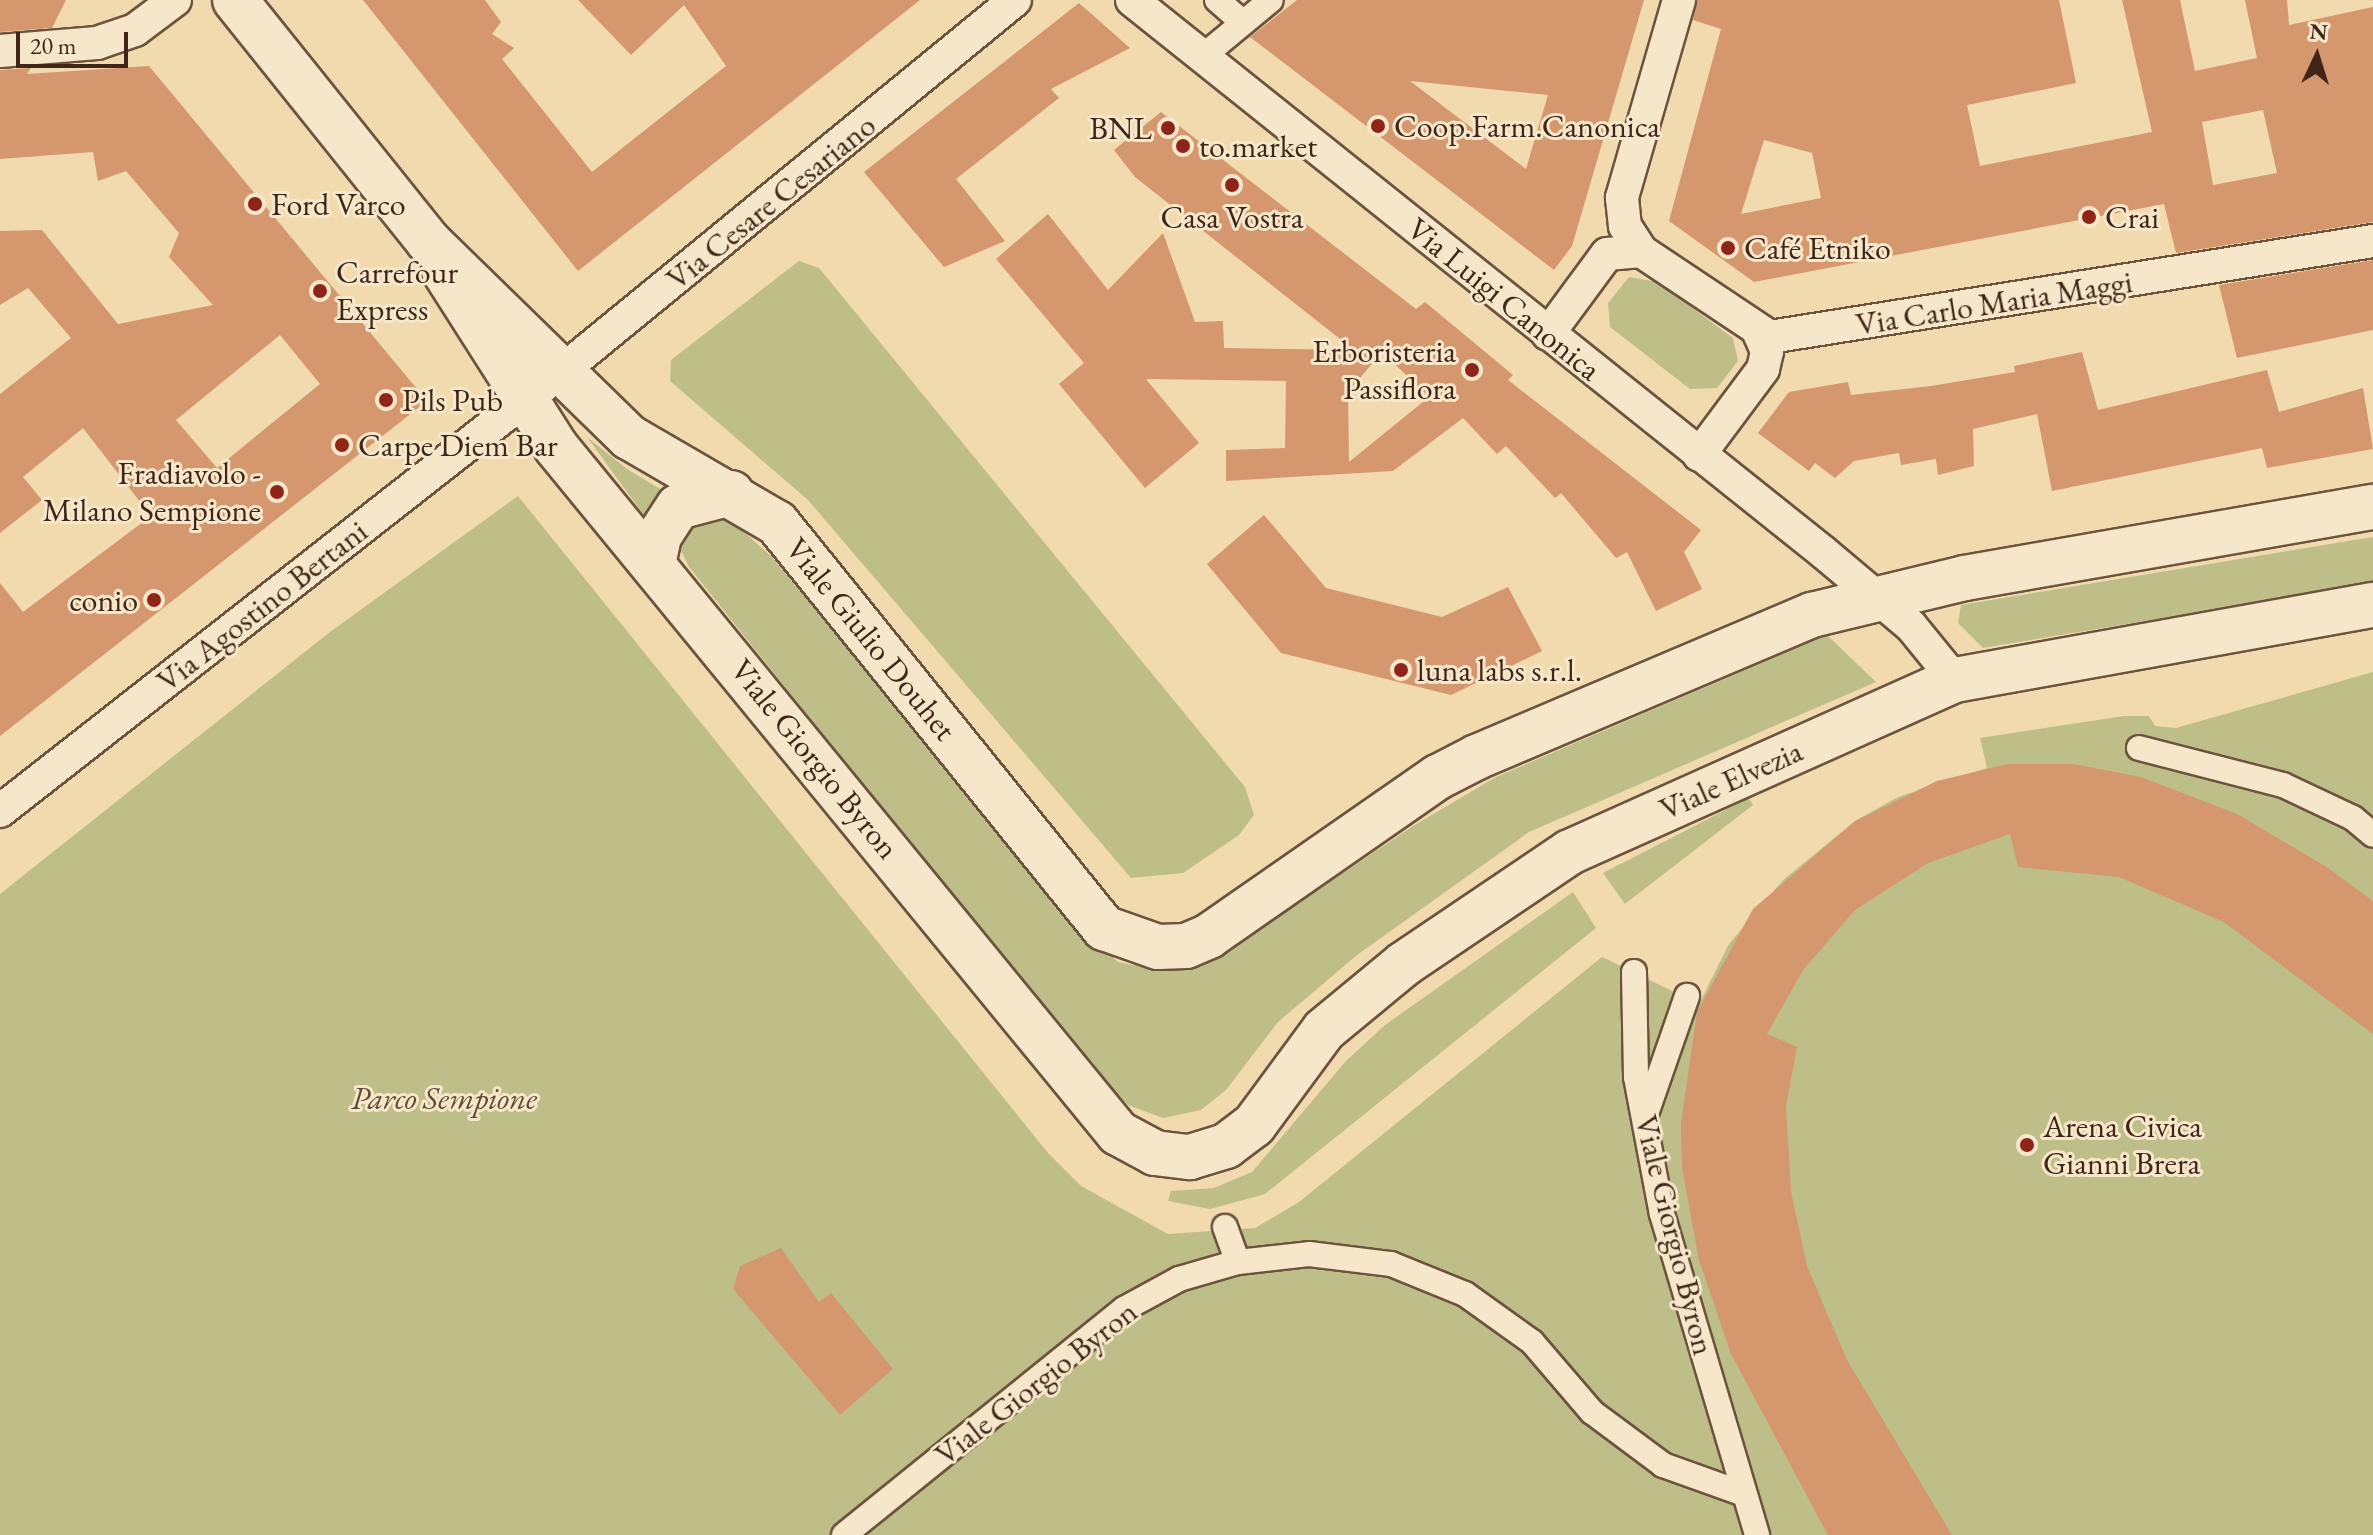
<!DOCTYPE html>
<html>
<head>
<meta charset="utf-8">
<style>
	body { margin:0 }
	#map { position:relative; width:2373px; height:1535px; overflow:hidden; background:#f1daae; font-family:"EB Garamond",serif }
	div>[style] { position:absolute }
	.green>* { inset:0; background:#bebe88 }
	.building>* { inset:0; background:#d4976e }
	.roads { filter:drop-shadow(2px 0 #6c533e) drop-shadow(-2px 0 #6c533e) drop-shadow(0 2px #6c533e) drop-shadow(0 -2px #6c533e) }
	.pedestrian>* { height:24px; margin:-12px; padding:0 12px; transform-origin:12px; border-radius:12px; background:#f6e7ca }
	.minor>* { height:32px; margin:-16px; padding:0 16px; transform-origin:16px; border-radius:16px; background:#f6e7ca }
	.secondary>* { height:44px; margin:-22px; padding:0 22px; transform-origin:22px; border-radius:22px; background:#f6e7ca }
	.dots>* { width:22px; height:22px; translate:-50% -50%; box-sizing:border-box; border:4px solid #f6e7ca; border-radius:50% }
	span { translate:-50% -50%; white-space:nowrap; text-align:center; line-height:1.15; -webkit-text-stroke:6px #f6e7ca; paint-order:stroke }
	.poi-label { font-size:32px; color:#402619 }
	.left { translate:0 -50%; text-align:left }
	.right { translate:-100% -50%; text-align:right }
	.street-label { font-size:32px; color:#402619 }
	.park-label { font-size:32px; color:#604c35; font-style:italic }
	.north { position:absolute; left:2277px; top:16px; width:80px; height:80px; -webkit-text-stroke:6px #f6e7ca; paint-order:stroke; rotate:4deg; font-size:22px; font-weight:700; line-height:32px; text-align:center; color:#402619 }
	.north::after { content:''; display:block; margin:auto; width:28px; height:36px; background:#402619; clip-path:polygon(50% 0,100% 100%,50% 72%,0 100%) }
	.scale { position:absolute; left:16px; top:32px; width:112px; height:36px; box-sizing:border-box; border:4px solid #402619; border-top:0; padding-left:10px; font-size:24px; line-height:28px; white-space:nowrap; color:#402619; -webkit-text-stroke:6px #f6e7ca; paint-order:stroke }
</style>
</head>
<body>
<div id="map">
	<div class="green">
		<i style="clip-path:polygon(799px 261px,819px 268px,1245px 787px,1254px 815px,1239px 835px,1183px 873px,1131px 878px,808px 500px,670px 381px,671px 360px)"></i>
		<i style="clip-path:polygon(1629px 277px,1657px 282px,1733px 338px,1738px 361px,1717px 388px,1690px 389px,1610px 327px,1608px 303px)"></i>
		<i style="clip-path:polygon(587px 437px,627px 469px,672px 496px,646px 518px)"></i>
		<i style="clip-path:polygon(518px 496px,1048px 1153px,1081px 1186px,1168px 1234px,1255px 1228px,1299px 1202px,1602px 957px,1699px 1004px,1729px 944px,1783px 880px,1855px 821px,1898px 797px,1987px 768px,1980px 738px,2124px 716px,2149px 716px,2155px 726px,2176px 728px,2373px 672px,2373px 1535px,0 1535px,0 894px,330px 632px)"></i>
		<i style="clip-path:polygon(700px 515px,727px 517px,772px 557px,1085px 934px,1118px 962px,1156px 970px,1211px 962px,1413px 826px,1496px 777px,1827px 635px,1876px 682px,1529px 832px,1357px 955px,1278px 1022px,1226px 1090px,1201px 1110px,1163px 1118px,1128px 1105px,1079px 1054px,689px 567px,678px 544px)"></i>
		<i style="clip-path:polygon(2373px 537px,2373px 583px,1983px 648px,1958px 623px,1961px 605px)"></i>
		<i style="clip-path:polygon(1749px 798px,1753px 805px,1625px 904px,1603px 873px)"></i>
		<i style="clip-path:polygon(1573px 892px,1596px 928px,1265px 1194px,1210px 1209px,1168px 1201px,1171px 1191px,1214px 1188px,1252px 1172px,1346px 1061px,1385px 1025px)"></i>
	</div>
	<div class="building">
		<i style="clip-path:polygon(0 0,66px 0,52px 28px,0 32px)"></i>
		<i style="clip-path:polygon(363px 0,485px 0,501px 22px,492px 34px,514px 48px,502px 59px,592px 172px,726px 66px,684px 5px,631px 55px,578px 0,920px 0,578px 271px)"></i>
		<i style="clip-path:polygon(evenodd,1297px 0,1644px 0,1572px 246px,1554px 270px,1250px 37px,1297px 0,1410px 81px,1548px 95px,1526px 169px,1410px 81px)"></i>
		<i style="clip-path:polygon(evenodd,1697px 0,2059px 0,2076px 83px,1967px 105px,1980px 166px,2152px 132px,2122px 0,2180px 0,2195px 71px,2257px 58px,2245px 0,2287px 0,2289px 25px,2373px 7px,2373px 222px,2176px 253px,2164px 204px,1754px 282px,1669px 221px,1721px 29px,1693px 20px,1697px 0,2263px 110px,2277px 173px,2213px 185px,2202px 122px,2263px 110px,1697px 0,1764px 140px,1812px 153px,1821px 198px,1741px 214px,1764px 140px)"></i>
		<i style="clip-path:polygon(1079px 3px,1130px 48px,1051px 89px,1059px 98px,956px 179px,1005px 241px,944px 267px,864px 172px)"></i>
		<i style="clip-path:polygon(evenodd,149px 66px,427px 401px,0 736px,0 583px,23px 612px,151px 516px,83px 428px,23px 477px,42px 500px,0 533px,0 394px,71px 338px,28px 288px,0 305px,0 231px,42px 230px,118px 324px,213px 305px,169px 257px,179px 233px,126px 171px,98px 181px,93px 152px,0 159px,0 70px,31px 68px,27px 74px,149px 66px,280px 335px,320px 384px,217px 468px,176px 420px,280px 335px)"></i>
		<i style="clip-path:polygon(evenodd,1161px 112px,1416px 309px,1425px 302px,1513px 375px,1508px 380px,1701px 530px,1684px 552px,1702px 589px,1656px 611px,1627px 552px,1616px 558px,1561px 493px,1555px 498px,1506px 446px,1497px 454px,1463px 418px,1393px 471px,1226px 481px,1226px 450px,1285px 448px,1286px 381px,1146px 379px,1199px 443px,1145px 488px,1059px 384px,1084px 363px,996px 259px,1048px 214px,1108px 290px,1163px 233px,1195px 322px,1223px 321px,1224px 348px,1354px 350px,1135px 177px,1114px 150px,1161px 112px,1382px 352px,1429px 397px,1349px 462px,1348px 392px,1382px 352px)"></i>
		<i style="clip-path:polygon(2373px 260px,2373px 330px,2237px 358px,2219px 285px)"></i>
		<i style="clip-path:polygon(2082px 352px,2098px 410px,2267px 370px,2279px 412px,2363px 388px,2373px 449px,2267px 468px,2262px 448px,2052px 491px,2037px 414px,1973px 429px,1974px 466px,1938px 475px,1936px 459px,1901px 465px,1899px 453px,1854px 461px,1835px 478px,1815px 463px,1809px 471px,1758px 433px,1789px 392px,1848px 382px,1851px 395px,1931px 386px,2015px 372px,2014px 366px)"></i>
		<i style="clip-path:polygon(1264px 515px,1326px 588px,1442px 617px,1508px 587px,1542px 651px,1451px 695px,1281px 653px,1207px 564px)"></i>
		<i style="clip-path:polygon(2008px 764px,2073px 764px,2141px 777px,2237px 814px,2325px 866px,2373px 901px,2373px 1034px,2224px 922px,2119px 877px,2018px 867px,2010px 834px,1928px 863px,1855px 910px,1803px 970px,1767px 1034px,1797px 1047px,1786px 1106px,1791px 1192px,1807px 1266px,1847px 1360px,1952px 1535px,1828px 1535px,1731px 1354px,1699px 1260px,1682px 1168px,1681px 1123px,1697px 1012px,1753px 909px,1855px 821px,1937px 781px)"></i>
		<i style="clip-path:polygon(781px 1248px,819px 1302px,831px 1293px,893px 1369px,840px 1415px,733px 1289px,740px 1266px)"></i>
	</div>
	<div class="roads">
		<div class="pedestrian">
			<i style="left:1217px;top:0;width:33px;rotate:41deg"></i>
			<i style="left:1202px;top:57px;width:89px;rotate:-39.6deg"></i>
			<i style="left:2139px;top:748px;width:149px;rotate:14.4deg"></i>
			<i style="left:2283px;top:785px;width:77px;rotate:25.2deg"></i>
			<i style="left:2353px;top:818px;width:26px;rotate:40deg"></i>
			<i style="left:1634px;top:972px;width:105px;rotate:88.9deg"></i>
			<i style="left:1636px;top:1077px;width:139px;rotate:79.3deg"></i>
			<i style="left:1662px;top:1214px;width:335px;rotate:73.5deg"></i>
			<i style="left:1647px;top:1111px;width:122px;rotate:-70.8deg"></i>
			<i style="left:1225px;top:1227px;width:37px;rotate:70deg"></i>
			<i style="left:844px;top:1535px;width:360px;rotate:-38.9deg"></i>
			<i style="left:1124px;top:1309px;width:63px;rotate:-28.6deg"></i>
			<i style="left:1179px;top:1279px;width:61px;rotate:-16.1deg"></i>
			<i style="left:1238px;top:1262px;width:71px;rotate:-6.4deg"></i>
			<i style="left:1309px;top:1254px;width:83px;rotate:7deg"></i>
			<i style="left:1391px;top:1264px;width:80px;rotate:22.1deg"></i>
			<i style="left:1465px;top:1294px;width:82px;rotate:35.6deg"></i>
			<i style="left:1532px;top:1342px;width:92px;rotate:49.4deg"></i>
			<i style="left:1592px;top:1412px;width:89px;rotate:36.7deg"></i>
			<i style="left:1663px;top:1465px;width:86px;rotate:19.7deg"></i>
		</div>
		<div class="minor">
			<i style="left:1132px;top:0;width:884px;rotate:38.62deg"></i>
			<i style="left:1823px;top:552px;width:115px;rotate:40.1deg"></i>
			<i style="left:1911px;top:626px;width:70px;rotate:50.8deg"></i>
			<i style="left:1679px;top:0;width:206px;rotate:106.1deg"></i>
			<i style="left:1622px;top:198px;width:28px;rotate:84deg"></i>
			<i style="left:1625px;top:226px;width:30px;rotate:57deg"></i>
			<i style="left:1641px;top:251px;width:155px;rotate:33.7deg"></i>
			<i style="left:1770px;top:337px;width:611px;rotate:-9.05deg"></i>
			<i style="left:0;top:51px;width:97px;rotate:-4.7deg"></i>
			<i style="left:97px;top:43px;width:40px;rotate:-18.9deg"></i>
			<i style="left:135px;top:30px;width:50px;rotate:-36.9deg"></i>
			<i style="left:1548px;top:334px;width:99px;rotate:-53.6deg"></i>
			<i style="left:1607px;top:254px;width:34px;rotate:-5deg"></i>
			<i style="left:1699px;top:455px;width:107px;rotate:-53.3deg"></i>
			<i style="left:1763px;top:369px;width:18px;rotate:-77deg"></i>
			<i style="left:1767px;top:351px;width:20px;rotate:-114deg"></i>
			<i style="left:0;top:811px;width:715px;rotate:-38.07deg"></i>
			<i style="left:563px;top:370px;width:584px;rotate:-39.3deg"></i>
		</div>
		<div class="secondary">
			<i style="left:235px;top:0;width:309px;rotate:51.3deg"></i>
			<i style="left:428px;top:241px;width:281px;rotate:44.3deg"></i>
			<i style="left:629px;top:437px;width:171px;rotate:30.2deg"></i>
			<i style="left:777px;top:523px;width:521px;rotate:51.08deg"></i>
			<i style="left:1104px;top:928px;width:57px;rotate:19.4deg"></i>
			<i style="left:1158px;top:947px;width:28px;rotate:-2deg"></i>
			<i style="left:1186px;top:946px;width:25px;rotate:-23deg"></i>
			<i style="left:1209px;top:936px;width:279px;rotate:-34.8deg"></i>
			<i style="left:1438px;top:777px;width:44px;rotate:-27.1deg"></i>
			<i style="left:1477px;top:757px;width:364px;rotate:-23deg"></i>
			<i style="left:1812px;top:615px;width:157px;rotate:-13.6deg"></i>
			<i style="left:1965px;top:578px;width:414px;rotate:-9.9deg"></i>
			<i style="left:444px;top:271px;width:209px;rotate:57.5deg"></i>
			<i style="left:556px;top:447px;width:887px;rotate:50.67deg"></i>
			<i style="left:1118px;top:1133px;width:42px;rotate:28.4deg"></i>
			<i style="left:1155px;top:1153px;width:35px;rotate:7deg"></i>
			<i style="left:1190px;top:1157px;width:38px;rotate:-17deg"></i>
			<i style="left:1226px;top:1146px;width:35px;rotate:-37deg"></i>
			<i style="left:1254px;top:1125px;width:118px;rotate:-53.6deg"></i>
			<i style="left:1324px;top:1030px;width:104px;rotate:-39.5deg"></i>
			<i style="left:1404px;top:964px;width:200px;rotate:-34deg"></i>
			<i style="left:1570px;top:852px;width:422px;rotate:-24.1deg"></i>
			<i style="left:1955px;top:680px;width:425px;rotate:-10.2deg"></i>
			<i style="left:654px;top:560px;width:25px;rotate:-78deg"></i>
			<i style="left:659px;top:536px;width:35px;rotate:-57deg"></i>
			<i style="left:678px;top:507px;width:55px;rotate:-14.8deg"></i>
		</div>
	</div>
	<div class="dots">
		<i style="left:1378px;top:126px;background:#8f2418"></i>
		<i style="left:1168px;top:128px;background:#8f2418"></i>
		<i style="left:1183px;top:146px;background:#8f2418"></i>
		<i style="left:1232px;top:185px;background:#8f2418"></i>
		<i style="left:255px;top:204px;background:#8f2418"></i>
		<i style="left:2089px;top:217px;background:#8f2418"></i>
		<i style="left:1728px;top:248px;background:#8f2418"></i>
		<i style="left:320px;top:291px;background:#8f2418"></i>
		<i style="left:1472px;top:370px;background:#8f2418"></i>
		<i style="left:386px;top:400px;background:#8f2418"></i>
		<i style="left:342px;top:445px;background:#8f2418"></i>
		<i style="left:277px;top:492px;background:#8f2418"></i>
		<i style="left:154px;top:600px;background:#8f2418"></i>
		<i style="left:1401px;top:670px;background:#8f2418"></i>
		<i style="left:2027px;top:1145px;background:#8f2418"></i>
	</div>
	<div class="poi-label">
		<span class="left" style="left:1394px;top:126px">Coop.Farm.Canonica</span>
		<span class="right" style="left:1152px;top:128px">BNL</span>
		<span class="left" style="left:1199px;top:146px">to.market</span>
		<span class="left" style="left:271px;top:204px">Ford Varco</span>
		<span style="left:1232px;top:217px">Casa Vostra</span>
		<span class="left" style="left:2105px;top:217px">Crai</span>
		<span class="left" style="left:1744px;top:248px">Café Etniko</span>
		<span class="left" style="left:336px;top:291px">Carrefour<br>Express</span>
		<span class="right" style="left:1456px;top:370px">Erboristeria<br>Passiflora</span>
		<span class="left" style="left:402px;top:400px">Pils Pub</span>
		<span class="left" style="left:358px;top:445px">Carpe Diem Bar</span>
		<span class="right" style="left:261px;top:492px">Fradiavolo -<br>Milano Sempione</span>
		<span class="right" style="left:138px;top:600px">conio</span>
		<span class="left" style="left:1417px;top:670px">luna labs s.r.l.</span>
		<span class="left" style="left:2043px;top:1145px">Arena Civica<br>Gianni Brera</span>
	</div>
	<div class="street-label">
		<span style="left:771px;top:202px;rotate:-39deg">Via Cesare Cesariano</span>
		<span style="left:1504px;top:299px;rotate:39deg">Via Luigi Canonica</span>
		<span style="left:1994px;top:303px;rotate:-9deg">Via Carlo Maria Maggi</span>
		<span style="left:262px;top:606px;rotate:-38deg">Via Agostino Bertani</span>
		<span style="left:871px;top:639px;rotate:51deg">Viale Giulio Douhet</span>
		<span style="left:815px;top:759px;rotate:51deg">Viale Giorgio Byron</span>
		<span style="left:1731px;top:780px;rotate:-24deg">Viale Elvezia</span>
		<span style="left:1675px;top:1235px;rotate:76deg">Viale Giorgio Byron</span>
		<span style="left:1036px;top:1383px;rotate:-38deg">Viale Giorgio Byron</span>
	</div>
	<div class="park-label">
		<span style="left:444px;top:1098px">Parco Sempione</span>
	</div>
	<div class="north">N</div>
	<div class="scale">20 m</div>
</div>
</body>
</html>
